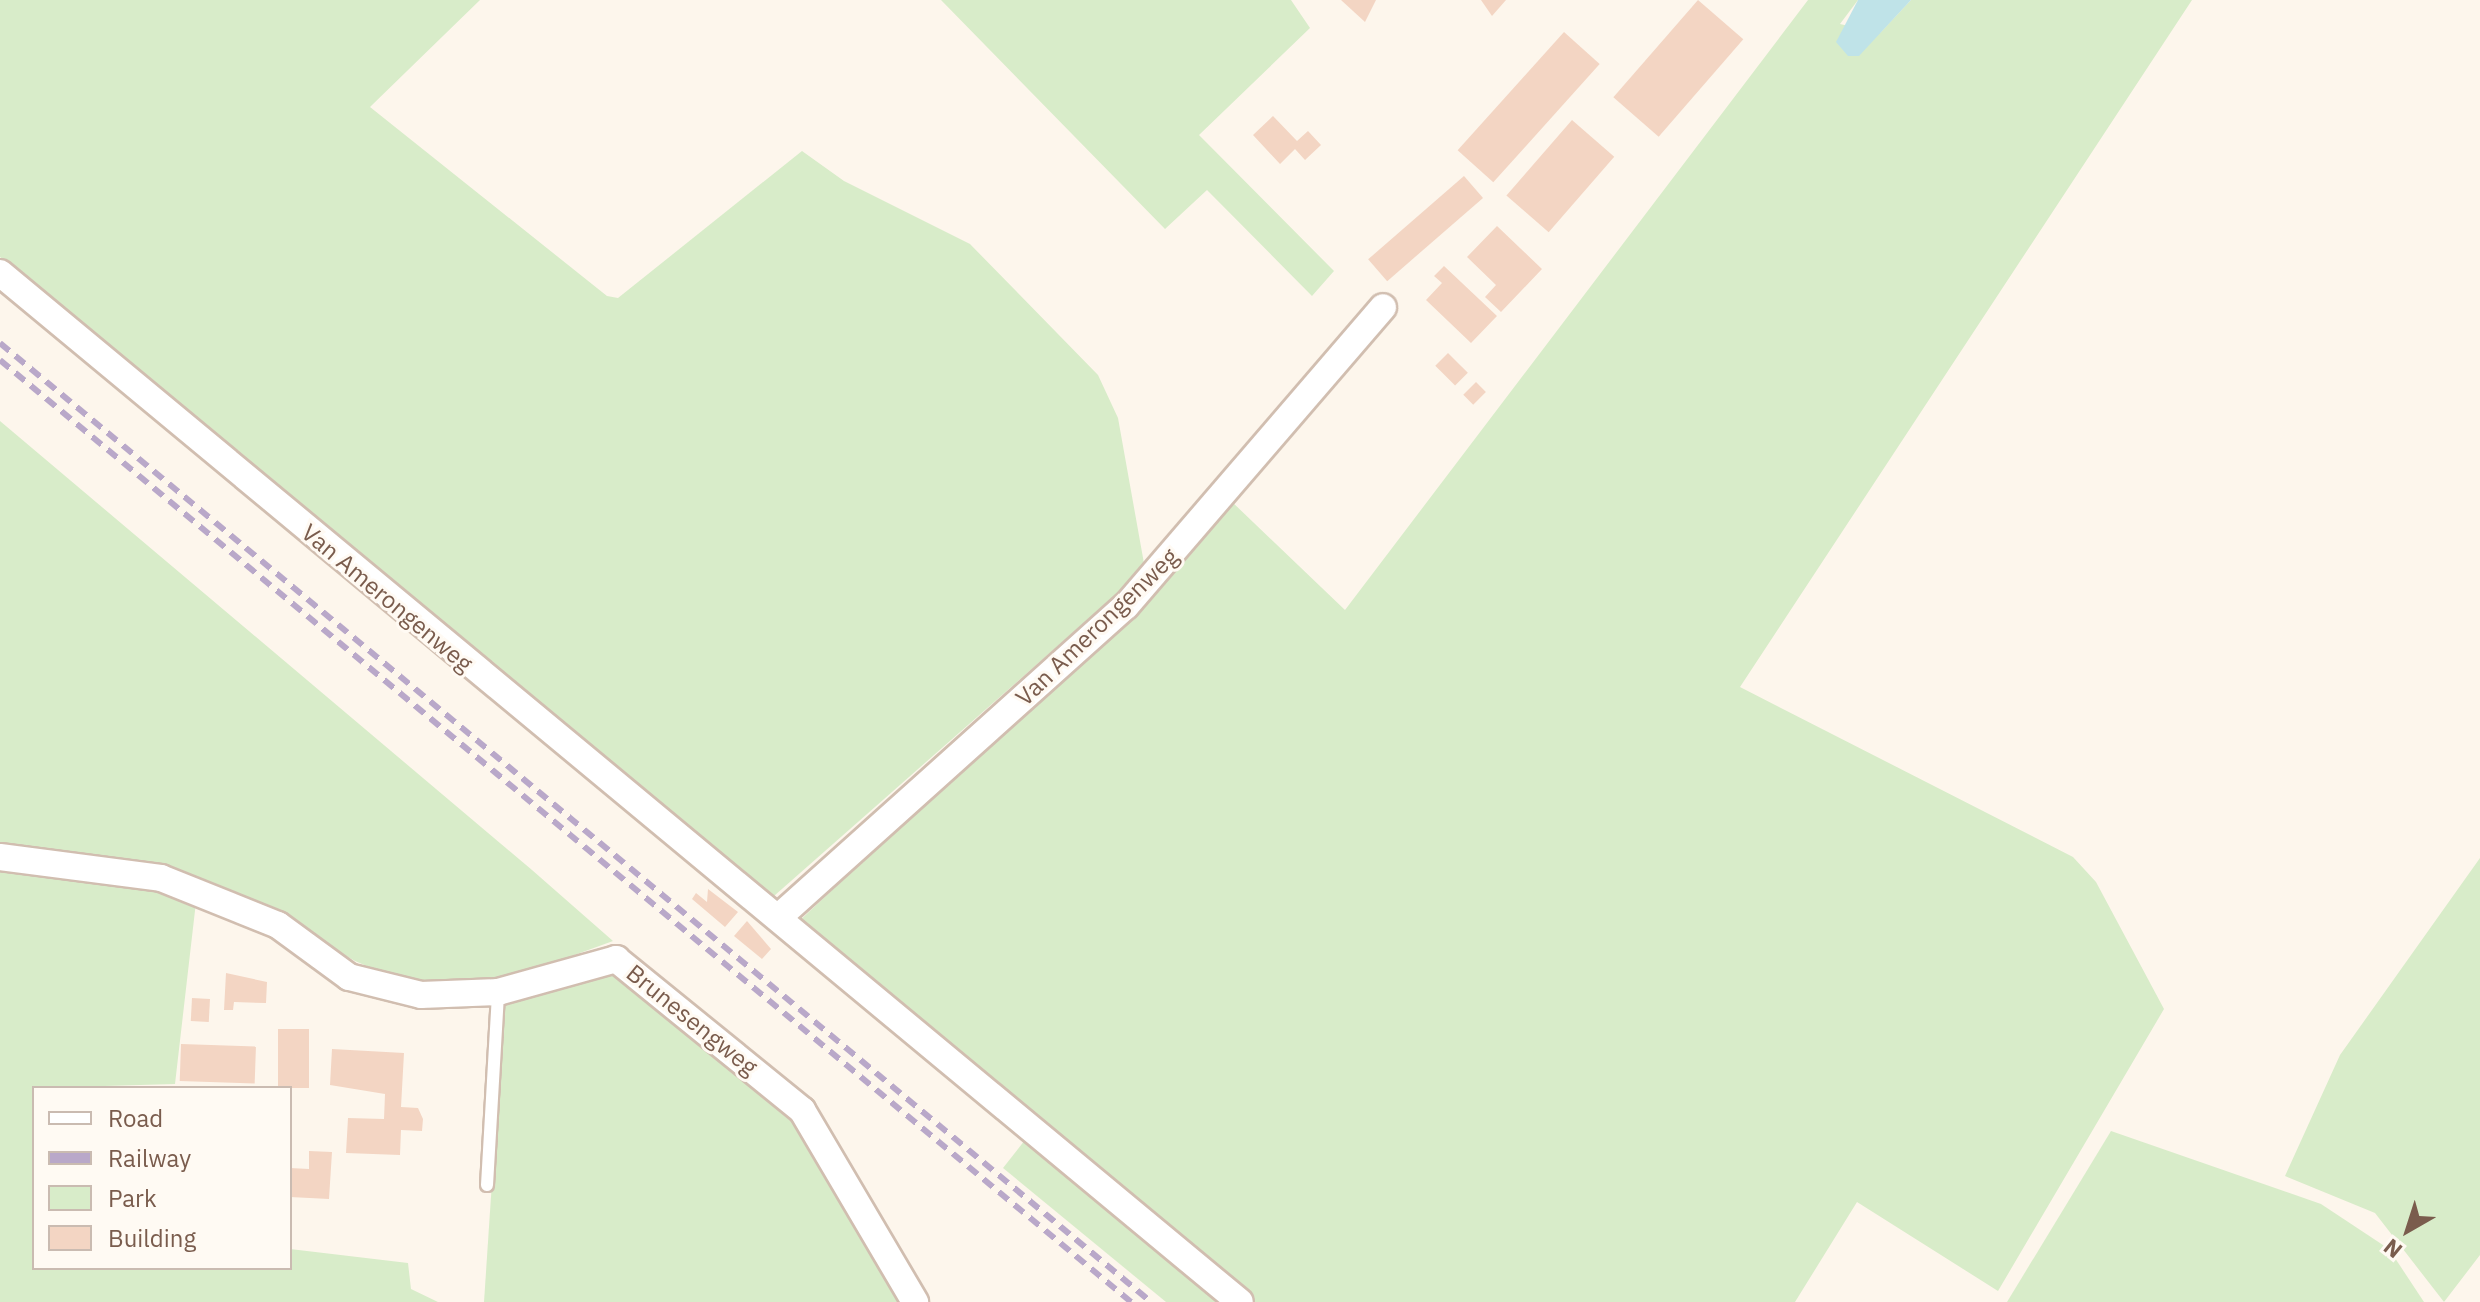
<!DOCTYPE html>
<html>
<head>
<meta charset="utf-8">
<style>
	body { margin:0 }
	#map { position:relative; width:2480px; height:1302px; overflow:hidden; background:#fdf6ec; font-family:"IBM Plex Sans",sans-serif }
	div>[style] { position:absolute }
	.green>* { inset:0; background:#d8ecc9 }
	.water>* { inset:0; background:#bfe3e8 }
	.building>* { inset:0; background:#f3d5c3; transform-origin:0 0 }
	.roads { filter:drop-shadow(2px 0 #d1beb0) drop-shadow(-2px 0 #d1beb0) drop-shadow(0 2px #d1beb0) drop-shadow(0 -2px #d1beb0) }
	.lane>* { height:12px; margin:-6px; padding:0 6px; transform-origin:6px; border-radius:6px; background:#fff }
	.street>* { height:26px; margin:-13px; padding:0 13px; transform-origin:13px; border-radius:13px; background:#fff }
	.rail>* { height:6px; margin-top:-3px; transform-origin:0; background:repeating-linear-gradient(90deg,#b9a8c9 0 12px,transparent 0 20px) }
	span { translate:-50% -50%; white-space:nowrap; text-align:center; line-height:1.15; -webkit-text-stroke:6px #fffaf3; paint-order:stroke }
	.street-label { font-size:24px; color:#7a5c4d }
	.legend { position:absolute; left:32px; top:1086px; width:260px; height:184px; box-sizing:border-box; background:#fffaf3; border:2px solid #cabbb1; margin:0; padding:10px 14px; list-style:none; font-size:24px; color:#7a5c4d }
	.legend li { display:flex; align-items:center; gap:16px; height:40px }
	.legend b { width:40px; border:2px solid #cabbb1 }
	.north { position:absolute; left:2368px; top:1190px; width:80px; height:80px; -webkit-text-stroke:6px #fffaf3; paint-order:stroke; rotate:219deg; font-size:22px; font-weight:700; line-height:32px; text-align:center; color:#7a5c4d }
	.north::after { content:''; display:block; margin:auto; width:28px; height:36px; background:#7a5c4d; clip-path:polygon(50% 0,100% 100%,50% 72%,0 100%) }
</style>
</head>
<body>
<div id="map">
	<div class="green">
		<i style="clip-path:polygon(0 0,480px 0,370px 107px,607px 296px,618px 298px,802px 151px,844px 181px,970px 244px,1098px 375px,1118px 418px,1145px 569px,774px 896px,0 257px)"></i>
		<i style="clip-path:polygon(941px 0,1291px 0,1310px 28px,1199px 135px,1334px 271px,1312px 296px,1207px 190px,1165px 229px)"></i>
		<i style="clip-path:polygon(1808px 0,1858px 0,1840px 24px,1880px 33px,1911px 0,2192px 0,1740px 687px,2073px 857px,2096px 882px,2164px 1009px,1998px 1291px,1857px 1202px,1795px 1302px,1246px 1302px,796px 924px,1138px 603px,1230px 500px,1345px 610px)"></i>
		<i style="clip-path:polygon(0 421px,532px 870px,613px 941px,525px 973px,449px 987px,397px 979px,355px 961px,249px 899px,173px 871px,0 847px)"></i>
		<i style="clip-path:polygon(2480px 858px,2480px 1255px,2444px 1302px,2375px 1213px,2285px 1176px,2340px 1055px)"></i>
		<i style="clip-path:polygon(0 866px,164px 890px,196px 902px,175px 1084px,34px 1088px,34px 1268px,290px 1268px,290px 1249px,408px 1263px,411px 1289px,438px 1302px,0 1302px)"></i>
		<i style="clip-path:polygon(617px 963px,796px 1117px,902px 1302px,484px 1302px,504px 1001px)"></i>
		<i style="clip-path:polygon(2111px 1131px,2321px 1204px,2389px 1249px,2424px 1302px,2007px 1302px)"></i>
		<i style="clip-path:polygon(1025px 1140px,1217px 1302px,1166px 1302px,1003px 1168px)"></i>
	</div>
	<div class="water">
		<i style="clip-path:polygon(1858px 0,1911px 0,1859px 56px,1848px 56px,1836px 42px)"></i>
	</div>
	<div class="building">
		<i style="clip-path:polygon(1341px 0,1376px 0,1365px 22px)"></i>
		<i style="clip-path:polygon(1481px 0,1506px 0,1492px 16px)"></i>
		<i style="left:1698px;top:0;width:60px;height:129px;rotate:41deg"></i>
		<i style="left:1564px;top:32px;width:48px;height:159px;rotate:42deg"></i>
		<i style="clip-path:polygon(1273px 116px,1297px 141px,1308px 131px,1321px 145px,1305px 160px,1295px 149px,1280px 164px,1253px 135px)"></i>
		<i style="left:1572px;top:120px;width:56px;height:100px;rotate:41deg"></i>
		<i style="left:1464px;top:176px;width:29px;height:127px;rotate:49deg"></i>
		<i style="clip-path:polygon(1497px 226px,1542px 269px,1501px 312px,1485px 297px,1496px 285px,1467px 257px)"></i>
		<i style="clip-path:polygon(1444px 266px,1497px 316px,1471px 343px,1426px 300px,1442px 283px,1434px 276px)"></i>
		<i style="left:1448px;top:353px;width:28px;height:18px;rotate:45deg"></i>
		<i style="left:1476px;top:382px;width:14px;height:18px;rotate:45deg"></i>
		<i style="clip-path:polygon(708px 889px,738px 912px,725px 927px,692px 899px,696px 893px,707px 902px)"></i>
		<i style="clip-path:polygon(747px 921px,771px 949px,762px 959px,734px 936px)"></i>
		<i style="clip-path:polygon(226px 973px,267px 982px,266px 1003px,234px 1002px,233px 1010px,224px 1010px)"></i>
		<i style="left:192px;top:998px;width:18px;height:23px;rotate:3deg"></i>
		<i style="left:278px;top:1029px;width:31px;height:59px"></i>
		<i style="left:181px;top:1044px;width:75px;height:37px;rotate:2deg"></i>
		<i style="clip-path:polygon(332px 1049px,404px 1053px,401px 1107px,418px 1108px,423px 1119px,422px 1131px,401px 1130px,400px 1155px,346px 1153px,348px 1118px,384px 1119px,385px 1094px,330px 1085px)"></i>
		<i style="clip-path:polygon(309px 1151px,332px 1152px,329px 1199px,290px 1197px,290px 1168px,309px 1169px)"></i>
	</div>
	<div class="roads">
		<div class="lane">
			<i style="left:487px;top:1185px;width:193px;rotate:-86.7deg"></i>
		</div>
		<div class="street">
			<i style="left:0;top:273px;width:1611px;rotate:39.69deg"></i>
			<i style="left:0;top:857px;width:162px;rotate:7.4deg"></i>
			<i style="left:161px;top:878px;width:126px;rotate:21.9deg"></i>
			<i style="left:278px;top:925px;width:88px;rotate:36.2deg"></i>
			<i style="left:349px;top:977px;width:74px;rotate:14deg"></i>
			<i style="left:421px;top:995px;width:77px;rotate:-2.2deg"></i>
			<i style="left:498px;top:992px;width:123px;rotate:-15.6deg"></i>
			<i style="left:616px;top:959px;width:240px;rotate:39.1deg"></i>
			<i style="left:802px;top:1110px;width:223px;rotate:59.5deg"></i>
			<i style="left:780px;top:916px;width:465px;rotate:-41.9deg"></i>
			<i style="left:1126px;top:606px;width:394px;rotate:-49.3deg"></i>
		</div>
	</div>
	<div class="rail">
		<i style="left:0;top:343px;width:1498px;rotate:39.8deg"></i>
		<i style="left:0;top:360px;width:1472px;rotate:39.79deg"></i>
	</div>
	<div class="street-label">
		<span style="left:387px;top:598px;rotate:40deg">Van Amerongenweg</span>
		<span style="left:1097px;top:627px;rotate:-44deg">Van Amerongenweg</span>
		<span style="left:692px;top:1020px;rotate:39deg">Brunesengweg</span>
	</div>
	<ul class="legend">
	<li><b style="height:10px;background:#fff"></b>Road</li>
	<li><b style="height:10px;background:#b9a8c9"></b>Railway</li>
	<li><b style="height:22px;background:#d8ecc9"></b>Park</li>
	<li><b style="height:22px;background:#f3d5c3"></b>Building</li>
	</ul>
	<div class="north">N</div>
</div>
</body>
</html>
